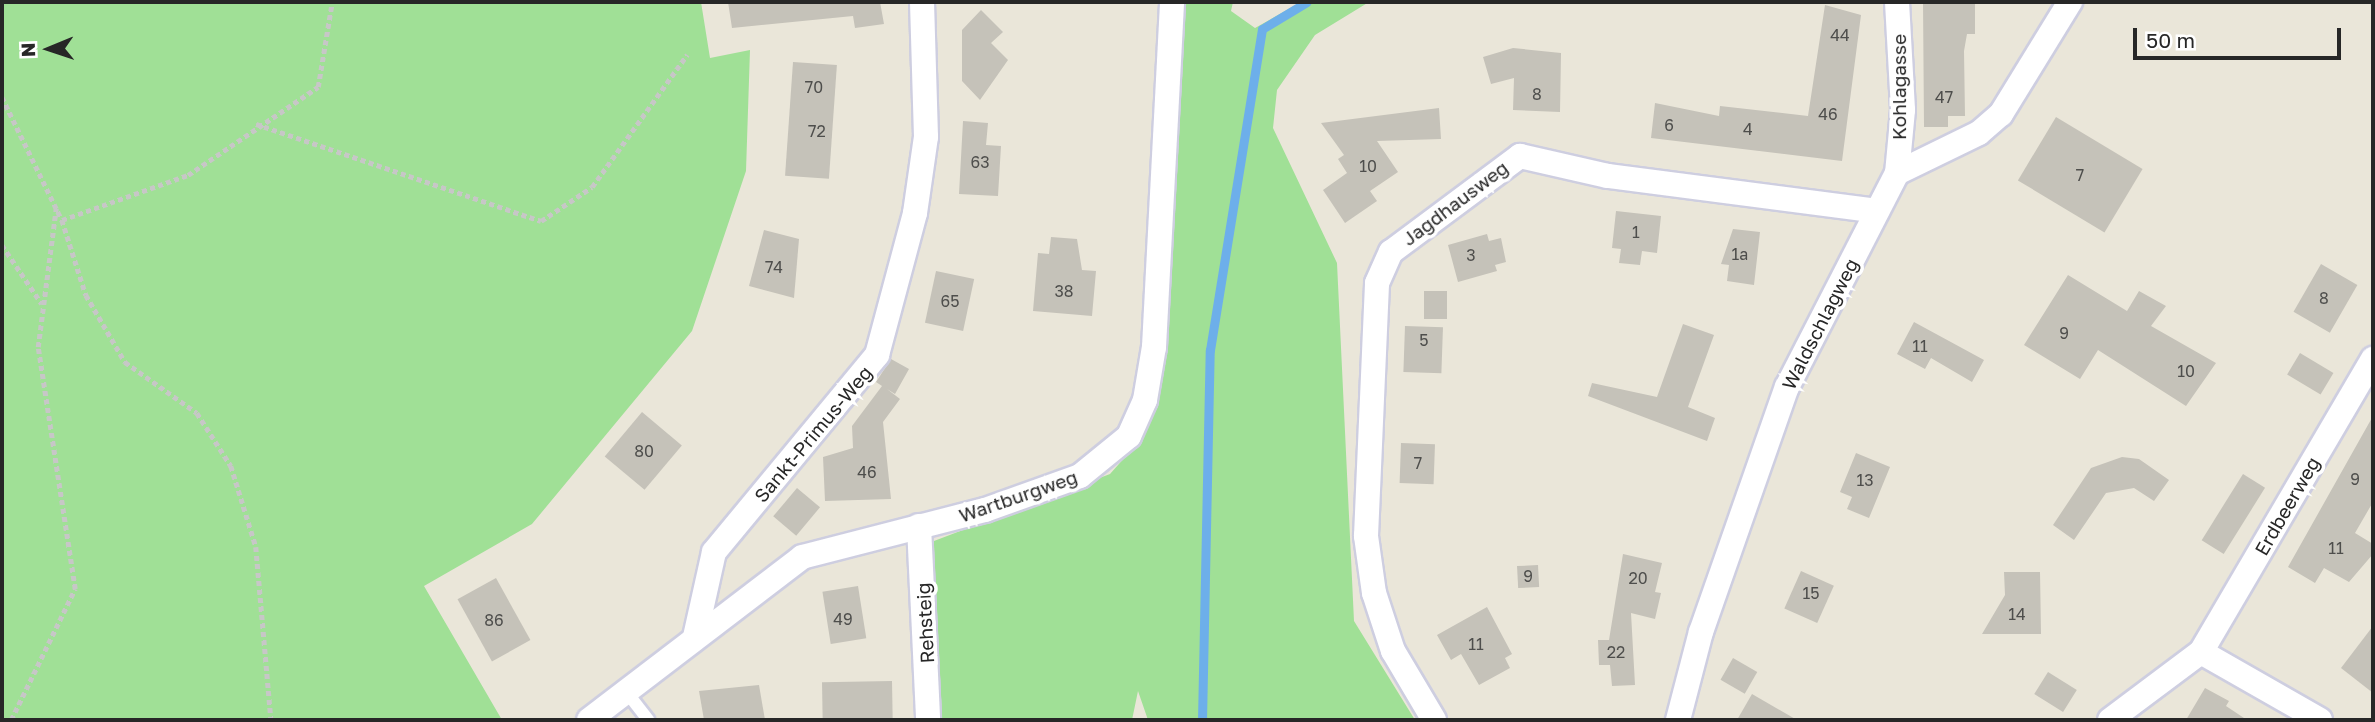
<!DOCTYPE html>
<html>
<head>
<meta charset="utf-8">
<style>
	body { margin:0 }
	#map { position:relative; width:2375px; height:722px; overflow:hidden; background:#eae6d9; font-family:"Golos Text",sans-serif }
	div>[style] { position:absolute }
	.green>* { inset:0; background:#a0e096 }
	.stream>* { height:9px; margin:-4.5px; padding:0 4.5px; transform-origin:4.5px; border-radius:4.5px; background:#6dafea }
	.building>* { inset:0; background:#c5c2b9; transform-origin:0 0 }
	.path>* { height:4.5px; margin-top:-2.25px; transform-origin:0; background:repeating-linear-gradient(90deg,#c7c7c7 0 5px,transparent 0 8.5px) }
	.roads { filter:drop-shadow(2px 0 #cecee0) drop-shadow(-2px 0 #cecee0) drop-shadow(0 2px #cecee0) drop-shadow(0 -2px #cecee0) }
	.lane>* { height:12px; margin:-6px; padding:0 6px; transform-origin:6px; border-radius:6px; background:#fff }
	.street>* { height:24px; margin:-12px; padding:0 12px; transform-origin:12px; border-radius:12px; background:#fff }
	span { translate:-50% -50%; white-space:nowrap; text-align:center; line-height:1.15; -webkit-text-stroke:7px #fff; paint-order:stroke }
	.number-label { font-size:16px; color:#4e4e4c }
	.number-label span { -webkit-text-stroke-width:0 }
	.street-label { font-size:19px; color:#272727 }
	.frame { position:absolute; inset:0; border:4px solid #272727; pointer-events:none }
	.north { position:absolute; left:14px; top:14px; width:70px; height:70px; -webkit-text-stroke:5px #fff; paint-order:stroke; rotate:268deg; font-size:19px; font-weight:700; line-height:28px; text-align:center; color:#272727 }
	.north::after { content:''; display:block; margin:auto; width:24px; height:32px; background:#272727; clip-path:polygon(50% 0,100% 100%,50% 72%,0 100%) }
	.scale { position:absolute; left:2133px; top:28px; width:208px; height:32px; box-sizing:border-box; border:4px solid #272727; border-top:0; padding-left:9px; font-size:21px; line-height:24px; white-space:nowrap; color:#272727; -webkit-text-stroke:5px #fff; paint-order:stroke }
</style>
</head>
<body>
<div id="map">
	<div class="green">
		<i style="clip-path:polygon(2px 2px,701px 2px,710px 58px,750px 50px,746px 171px,692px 331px,532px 524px,424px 586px,502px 720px,2px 720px)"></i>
		<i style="clip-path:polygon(1175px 2px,1233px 2px,1231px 11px,1255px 28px,1301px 2px,1369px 2px,1315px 35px,1277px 90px,1273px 128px,1337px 263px,1354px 621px,1415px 720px,1148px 720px,1138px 691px,1132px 720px,935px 720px,934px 541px,1110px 474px,1142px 438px,1157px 399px)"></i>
	</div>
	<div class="stream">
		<i style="left:1202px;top:720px;width:370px;rotate:-88.8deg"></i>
		<i style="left:1210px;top:350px;width:325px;rotate:-80.8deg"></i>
		<i style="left:1262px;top:29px;width:52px;rotate:-31deg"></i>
	</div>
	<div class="building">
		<i style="clip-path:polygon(728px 2px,880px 2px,884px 24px,855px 28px,853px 16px,732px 28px)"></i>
		<i style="clip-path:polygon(1923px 2px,1975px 2px,1975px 34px,1967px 34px,1964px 51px,1965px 116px,1948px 116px,1948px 127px,1924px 127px)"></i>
		<i style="clip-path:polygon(1825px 5px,1861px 15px,1842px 161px,1651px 138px,1655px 103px,1719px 116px,1720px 106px,1808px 116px)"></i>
		<i style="clip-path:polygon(981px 10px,1003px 32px,991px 43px,1008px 60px,980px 100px,962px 81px,962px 30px)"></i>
		<i style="clip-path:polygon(1513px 48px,1561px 53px,1560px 112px,1513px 110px,1514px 78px,1491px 84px,1483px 57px)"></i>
		<i style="left:793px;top:62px;width:44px;height:114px;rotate:4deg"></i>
		<i style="clip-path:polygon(1439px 108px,1441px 139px,1377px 141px,1398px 172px,1370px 191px,1377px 201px,1345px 223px,1323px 190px,1347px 173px,1338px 159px,1344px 155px,1321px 123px)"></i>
		<i style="left:2056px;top:117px;width:101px;height:74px;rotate:31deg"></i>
		<i style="clip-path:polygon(963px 121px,988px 123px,986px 145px,1001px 146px,998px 196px,959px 194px)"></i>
		<i style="clip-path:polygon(1616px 211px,1661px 216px,1657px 253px,1642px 251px,1640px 265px,1619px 263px,1621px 249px,1612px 248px)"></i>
		<i style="clip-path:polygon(1733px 229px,1760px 232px,1754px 285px,1727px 281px,1729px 265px,1721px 264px)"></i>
		<i style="clip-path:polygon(764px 230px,799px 239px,794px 298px,749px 286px)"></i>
		<i style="clip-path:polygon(1487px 234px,1489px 241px,1501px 238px,1506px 262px,1495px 265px,1497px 271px,1458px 282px,1448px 245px)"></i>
		<i style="clip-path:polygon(1051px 237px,1077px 239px,1082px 270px,1096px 271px,1092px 316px,1033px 311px,1038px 253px,1049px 254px)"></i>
		<i style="left:2321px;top:264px;width:42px;height:55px;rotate:30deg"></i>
		<i style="left:936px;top:271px;width:39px;height:53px;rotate:12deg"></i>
		<i style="clip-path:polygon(2068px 275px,2127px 311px,2139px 291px,2166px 306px,2151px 326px,2216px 363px,2186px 406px,2098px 350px,2080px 379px,2024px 345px)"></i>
		<i style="left:1424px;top:291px;width:23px;height:28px"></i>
		<i style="clip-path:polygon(1914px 322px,1984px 360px,1972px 382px,1931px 358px,1925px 369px,1897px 354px)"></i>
		<i style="clip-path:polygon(1683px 324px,1714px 335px,1688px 407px,1715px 418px,1707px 441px,1588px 396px,1592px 383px,1657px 397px)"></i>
		<i style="left:1405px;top:326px;width:38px;height:46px;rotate:2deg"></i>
		<i style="left:2300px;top:353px;width:39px;height:25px;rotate:31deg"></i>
		<i style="clip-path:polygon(891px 359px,909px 369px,895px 394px,887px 389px,900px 399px,883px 422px,891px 499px,825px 501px,823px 457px,853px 448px,852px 426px,882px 386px,876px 382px)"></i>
		<i style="left:642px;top:412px;width:52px;height:58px;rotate:40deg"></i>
		<i style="clip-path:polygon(2373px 416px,2373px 502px,2355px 533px,2373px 544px,2373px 554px,2349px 582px,2324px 568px,2315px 583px,2288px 567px)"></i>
		<i style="left:1401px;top:443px;width:34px;height:40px;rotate:2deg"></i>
		<i style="clip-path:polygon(1856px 453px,1890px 467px,1869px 518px,1847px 509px,1852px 497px,1840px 492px)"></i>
		<i style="clip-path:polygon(2122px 457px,2139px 459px,2169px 480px,2154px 501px,2134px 488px,2106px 493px,2074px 540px,2053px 525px,2091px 468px)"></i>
		<i style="left:2243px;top:474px;width:26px;height:78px;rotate:32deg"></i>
		<i style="left:797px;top:488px;width:30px;height:37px;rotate:40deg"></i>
		<i style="clip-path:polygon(1623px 554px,1662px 563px,1655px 592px,1661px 593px,1655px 619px,1631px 613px,1635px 685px,1612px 686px,1610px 665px,1599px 665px,1598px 640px,1609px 640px)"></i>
		<i style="left:1538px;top:565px;width:22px;height:21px;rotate:87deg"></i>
		<i style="left:1801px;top:571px;width:36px;height:41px;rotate:24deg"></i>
		<i style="clip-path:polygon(2004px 572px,2040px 572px,2041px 634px,1982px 634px,2005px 595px)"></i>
		<i style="left:496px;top:578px;width:71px;height:44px;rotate:61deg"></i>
		<i style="left:858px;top:586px;width:53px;height:36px;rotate:81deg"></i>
		<i style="clip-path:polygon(1487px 607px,1512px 654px,1505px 658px,1510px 668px,1479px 685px,1461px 654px,1451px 660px,1437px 635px)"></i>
		<i style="clip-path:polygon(2373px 626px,2373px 693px,2341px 668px)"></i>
		<i style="left:1733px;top:658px;width:28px;height:25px;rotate:30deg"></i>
		<i style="left:2048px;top:672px;width:34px;height:26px;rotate:32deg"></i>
		<i style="left:892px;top:681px;width:39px;height:70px;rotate:89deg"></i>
		<i style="clip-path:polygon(759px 685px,765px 720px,704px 720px,699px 691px)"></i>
		<i style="clip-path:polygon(2205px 688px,2229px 701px,2226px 706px,2247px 720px,2186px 720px)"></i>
		<i style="clip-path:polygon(1752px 694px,1797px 720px,1737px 720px)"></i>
	</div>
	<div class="path">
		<i style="left:2px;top:97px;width:137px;rotate:64deg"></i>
		<i style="left:62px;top:220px;width:79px;rotate:72.3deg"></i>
		<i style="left:86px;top:295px;width:78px;rotate:59.8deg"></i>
		<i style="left:125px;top:362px;width:88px;rotate:35.3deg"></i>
		<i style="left:197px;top:413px;width:63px;rotate:57.3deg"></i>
		<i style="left:231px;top:466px;width:85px;rotate:72.8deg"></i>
		<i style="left:256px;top:547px;width:174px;rotate:85deg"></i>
		<i style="left:256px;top:124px;width:301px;rotate:18.8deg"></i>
		<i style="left:541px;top:221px;width:61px;rotate:-33.7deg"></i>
		<i style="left:592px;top:187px;width:163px;rotate:-54.3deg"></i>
		<i style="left:62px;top:220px;width:134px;rotate:-19.7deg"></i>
		<i style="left:188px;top:175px;width:157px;rotate:-34.1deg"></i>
		<i style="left:318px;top:87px;width:86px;rotate:-80.6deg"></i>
		<i style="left:2px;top:245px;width:71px;rotate:55.9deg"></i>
		<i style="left:11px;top:720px;width:146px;rotate:-64deg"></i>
		<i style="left:75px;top:589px;width:245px;rotate:-98.7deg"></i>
		<i style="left:38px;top:347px;width:140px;rotate:-82.6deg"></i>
	</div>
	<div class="roads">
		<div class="lane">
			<i style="left:628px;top:694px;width:33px;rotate:52deg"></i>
		</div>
		<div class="street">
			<i style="left:1897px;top:2px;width:108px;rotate:86.8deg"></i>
			<i style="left:1903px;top:110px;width:63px;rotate:95.4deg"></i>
			<i style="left:919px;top:526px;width:194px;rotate:87.3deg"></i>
			<i style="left:695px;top:637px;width:87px;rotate:-77.4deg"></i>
			<i style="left:714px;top:552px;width:256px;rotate:-50.4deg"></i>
			<i style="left:877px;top:355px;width:147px;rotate:-75deg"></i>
			<i style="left:915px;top:213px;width:77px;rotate:-81.8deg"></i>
			<i style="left:926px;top:137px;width:135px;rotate:-91.7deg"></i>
			<i style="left:2201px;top:652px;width:137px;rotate:29.7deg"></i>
			<i style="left:589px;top:720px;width:268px;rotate:-37.4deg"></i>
			<i style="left:802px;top:557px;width:189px;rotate:-14.4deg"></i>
			<i style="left:985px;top:510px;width:101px;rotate:-19.7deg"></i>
			<i style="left:1080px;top:476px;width:63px;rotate:-39.2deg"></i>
			<i style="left:1129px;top:436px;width:39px;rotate:-66deg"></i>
			<i style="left:1145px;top:400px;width:54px;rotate:-80.4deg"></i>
			<i style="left:1154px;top:347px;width:345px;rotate:-87deg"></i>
			<i style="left:1434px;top:720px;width:80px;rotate:-120.7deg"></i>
			<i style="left:1393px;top:651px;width:61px;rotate:-108.1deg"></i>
			<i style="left:1374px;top:593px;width:58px;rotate:-98deg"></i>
			<i style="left:1366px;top:536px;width:253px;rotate:-87.5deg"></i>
			<i style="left:1377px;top:283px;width:34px;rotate:-66deg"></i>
			<i style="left:1391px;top:252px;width:161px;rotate:-36.7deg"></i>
			<i style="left:1520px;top:156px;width:90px;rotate:12.8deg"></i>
			<i style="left:1608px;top:176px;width:271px;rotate:7.4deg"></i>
			<i style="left:1678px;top:720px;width:91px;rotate:-75.4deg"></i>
			<i style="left:1701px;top:632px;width:260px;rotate:-70.7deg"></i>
			<i style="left:1787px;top:387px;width:241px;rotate:-62.8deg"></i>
			<i style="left:1897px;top:173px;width:91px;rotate:-26deg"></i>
			<i style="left:1979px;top:133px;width:29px;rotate:-41deg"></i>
			<i style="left:2001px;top:114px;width:132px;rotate:-58.4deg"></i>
			<i style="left:2110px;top:720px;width:114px;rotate:-36.8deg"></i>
			<i style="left:2201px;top:652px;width:340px;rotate:-59.6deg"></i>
		</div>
	</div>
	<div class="number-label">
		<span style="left:1840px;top:35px">44</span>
		<span style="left:814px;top:87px">70</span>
		<span style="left:1537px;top:94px">8</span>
		<span style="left:1944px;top:97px">47</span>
		<span style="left:1828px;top:114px">46</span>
		<span style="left:1669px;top:125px">6</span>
		<span style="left:1748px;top:129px">4</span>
		<span style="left:817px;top:131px">72</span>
		<span style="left:980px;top:162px">63</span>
		<span style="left:1368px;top:166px">10</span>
		<span style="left:2080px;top:175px">7</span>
		<span style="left:1636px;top:232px">1</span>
		<span style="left:1740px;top:254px">1a</span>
		<span style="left:1471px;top:255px">3</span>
		<span style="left:774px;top:267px">74</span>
		<span style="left:1064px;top:291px">38</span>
		<span style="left:2324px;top:298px">8</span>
		<span style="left:950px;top:301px">65</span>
		<span style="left:2064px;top:333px">9</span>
		<span style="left:1424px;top:340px">5</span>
		<span style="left:1920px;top:346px">11</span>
		<span style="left:2186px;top:371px">10</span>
		<span style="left:644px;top:451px">80</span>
		<span style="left:1418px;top:463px">7</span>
		<span style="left:867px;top:472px">46</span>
		<span style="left:2355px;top:479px">9</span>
		<span style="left:1865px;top:480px">13</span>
		<span style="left:2336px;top:548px">11</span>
		<span style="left:1528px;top:576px">9</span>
		<span style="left:1638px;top:578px">20</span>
		<span style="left:1811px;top:593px">15</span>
		<span style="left:2017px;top:614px">14</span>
		<span style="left:843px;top:619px">49</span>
		<span style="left:494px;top:620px">86</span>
		<span style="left:1476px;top:644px">11</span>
		<span style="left:1616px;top:652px">22</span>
	</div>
	<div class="street-label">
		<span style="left:1899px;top:87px;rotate:-90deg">Kohlagasse</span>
		<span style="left:1455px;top:203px;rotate:-37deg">Jagdhausweg</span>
		<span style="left:1820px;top:324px;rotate:-63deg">Waldschlagweg</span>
		<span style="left:813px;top:434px;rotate:-50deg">Sankt-Primus-Weg</span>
		<span style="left:1018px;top:496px;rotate:-19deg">Wartburgweg</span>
		<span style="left:2287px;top:506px;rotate:-60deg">Erdbeerweg</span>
		<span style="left:925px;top:623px;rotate:-93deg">Rehsteig</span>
	</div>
	<div class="frame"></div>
	<div class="north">N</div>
	<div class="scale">50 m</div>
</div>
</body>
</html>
